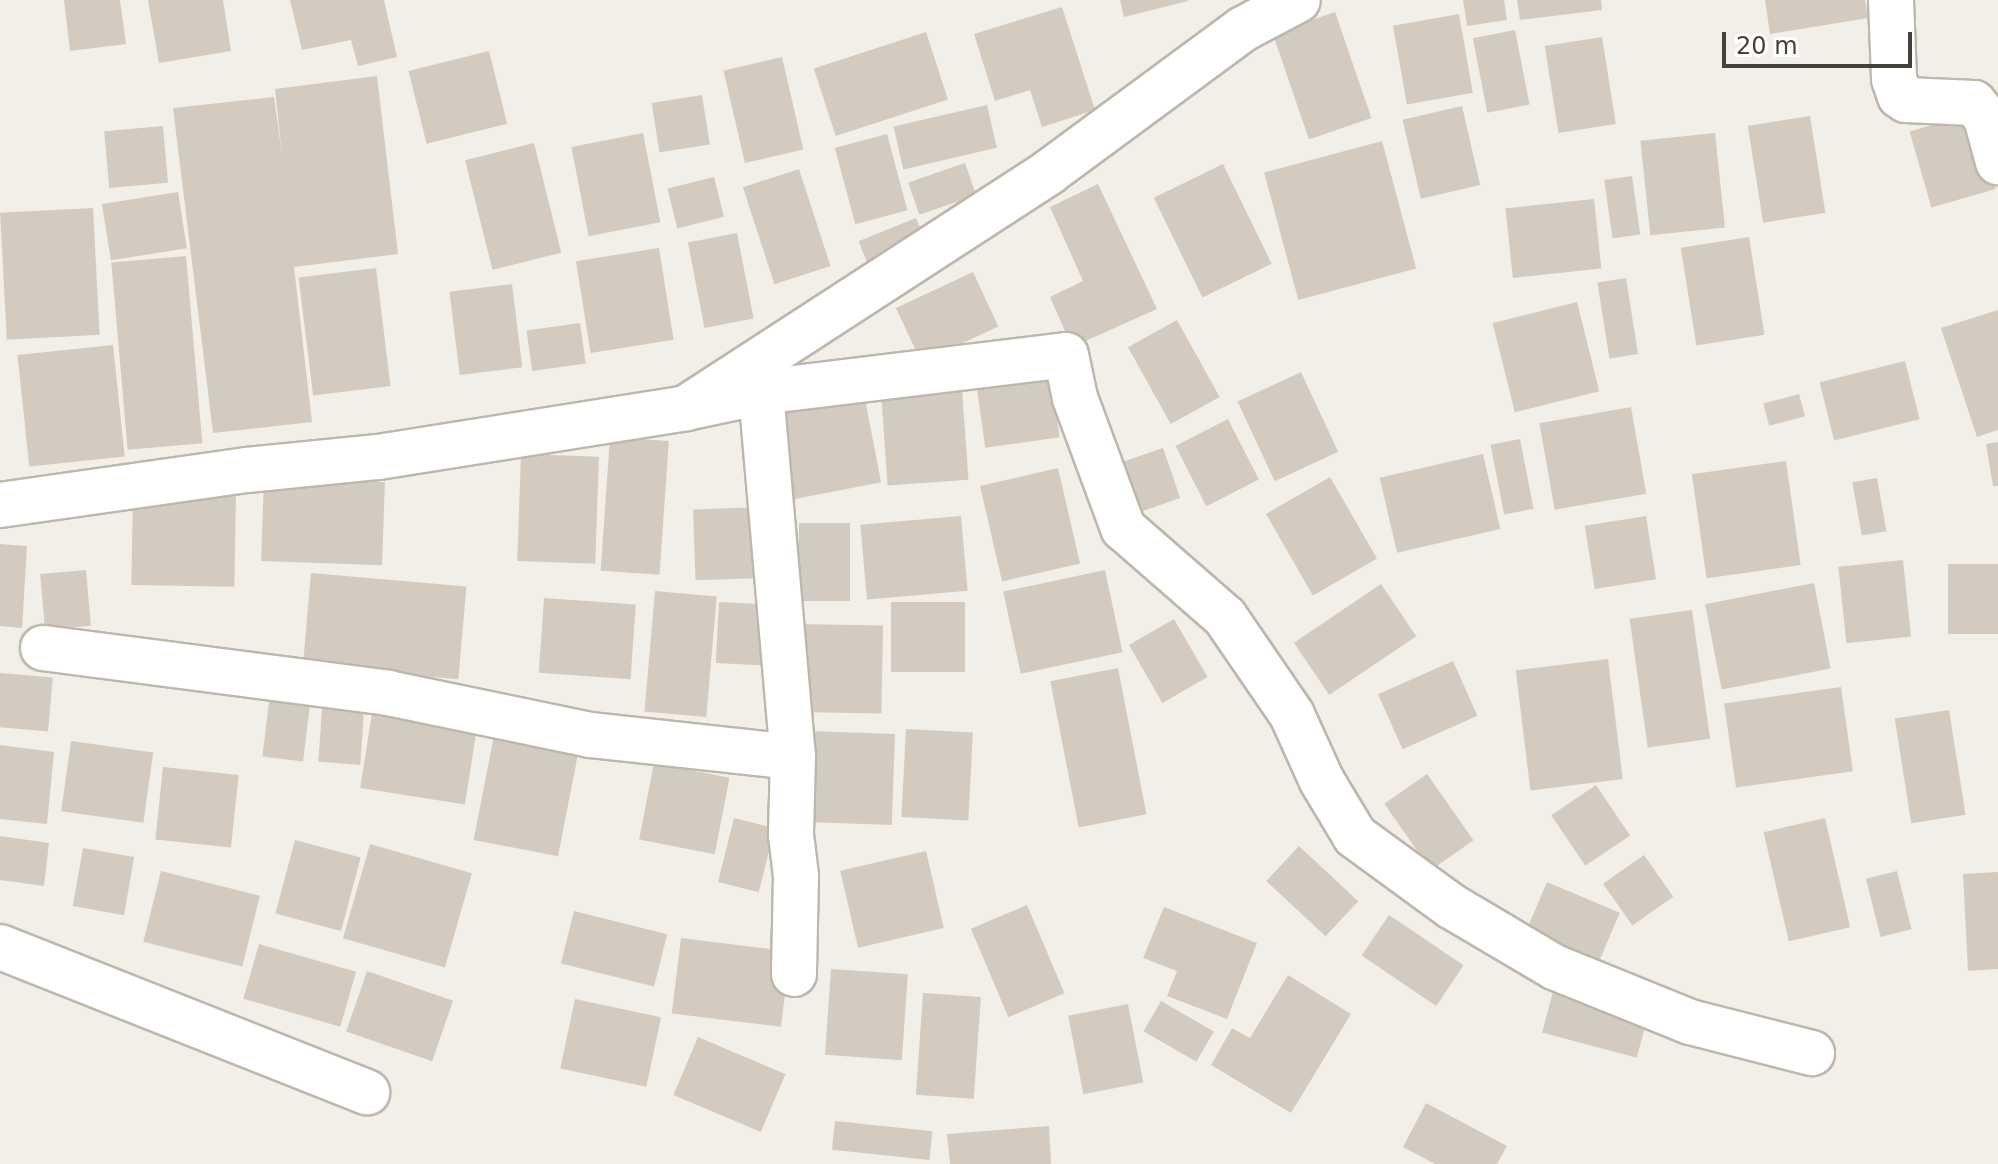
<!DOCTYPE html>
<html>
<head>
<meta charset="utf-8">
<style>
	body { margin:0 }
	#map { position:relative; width:1998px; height:1164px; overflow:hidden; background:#f2efe9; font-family:"DejaVu Sans",sans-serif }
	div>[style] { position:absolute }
	.building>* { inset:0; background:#d3cbbf; transform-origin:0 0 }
	.roads { filter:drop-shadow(2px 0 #bdb7ac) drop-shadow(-2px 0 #bdb7ac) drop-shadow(0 2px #bdb7ac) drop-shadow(0 -2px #bdb7ac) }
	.street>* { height:44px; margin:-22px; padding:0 22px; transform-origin:22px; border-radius:22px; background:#fff }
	span { translate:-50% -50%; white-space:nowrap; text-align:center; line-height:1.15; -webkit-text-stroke:7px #fff; paint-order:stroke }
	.scale { position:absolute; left:1722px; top:32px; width:190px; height:36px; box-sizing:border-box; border:4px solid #454038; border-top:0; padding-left:10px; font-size:24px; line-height:28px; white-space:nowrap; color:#454038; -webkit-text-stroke:6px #fff; paint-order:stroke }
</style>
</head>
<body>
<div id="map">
	<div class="building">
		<i style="clip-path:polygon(64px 0,120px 0,126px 44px,70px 51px)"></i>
		<i style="clip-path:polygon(148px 0,223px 0,231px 51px,159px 63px)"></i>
		<i style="clip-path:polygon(290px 0,384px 0,397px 57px,358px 66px,351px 40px,302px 50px)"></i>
		<i style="clip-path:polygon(1120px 0,1188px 0,1188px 1px,1124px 17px)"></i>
		<i style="clip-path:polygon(1463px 0,1504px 0,1507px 20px,1467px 26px)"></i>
		<i style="clip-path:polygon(1517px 0,1601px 0,1602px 10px,1520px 20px)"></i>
		<i style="clip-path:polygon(1765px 0,1865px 0,1868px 18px,1770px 34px)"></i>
		<i style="clip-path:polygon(1062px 7px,1095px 110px,1042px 127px,1030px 90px,995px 101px,974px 34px)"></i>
		<i style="left:1335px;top:12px;width:112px;height:66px;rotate:71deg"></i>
		<i style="left:1459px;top:14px;width:80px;height:67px;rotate:80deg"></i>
		<i style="left:1515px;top:30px;width:76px;height:43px;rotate:79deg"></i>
		<i style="left:926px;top:32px;width:71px;height:118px;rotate:72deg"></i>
		<i style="left:1602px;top:37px;width:88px;height:58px;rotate:81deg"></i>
		<i style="left:489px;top:51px;width:75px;height:83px;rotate:76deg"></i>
		<i style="left:782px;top:57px;width:95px;height:60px;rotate:77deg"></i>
		<i style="clip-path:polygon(377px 76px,398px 254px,294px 267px,312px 422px,213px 433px,173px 108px,274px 97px,282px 155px,275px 89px)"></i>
		<i style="left:702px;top:95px;width:50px;height:51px;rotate:81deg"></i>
		<i style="left:987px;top:105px;width:44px;height:96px;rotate:77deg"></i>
		<i style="left:1462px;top:106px;width:81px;height:61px;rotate:77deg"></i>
		<i style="left:1974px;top:113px;width:79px;height:67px;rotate:74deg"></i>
		<i style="left:1810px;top:116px;width:98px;height:63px;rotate:81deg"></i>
		<i style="left:163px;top:126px;width:57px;height:59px;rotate:85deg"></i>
		<i style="left:643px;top:133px;width:91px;height:73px;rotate:79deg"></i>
		<i style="left:1715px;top:133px;width:95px;height:75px;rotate:84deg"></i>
		<i style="left:887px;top:134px;width:79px;height:54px;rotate:75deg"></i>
		<i style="left:1382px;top:141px;width:132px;height:122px;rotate:75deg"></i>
		<i style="left:534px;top:143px;width:113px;height:71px;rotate:76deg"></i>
		<i style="left:965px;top:163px;width:34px;height:60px;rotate:71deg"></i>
		<i style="left:1223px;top:164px;width:111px;height:77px;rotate:64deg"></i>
		<i style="left:799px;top:169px;width:102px;height:59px;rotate:72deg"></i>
		<i style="left:1632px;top:176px;width:59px;height:28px;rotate:82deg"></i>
		<i style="left:714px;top:177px;width:41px;height:48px;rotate:76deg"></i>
		<i style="clip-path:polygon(1098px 184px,1157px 309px,1072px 347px,1050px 297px,1083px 281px,1050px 207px)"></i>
		<i style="left:178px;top:192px;width:57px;height:77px;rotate:81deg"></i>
		<i style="left:1594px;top:199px;width:70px;height:89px;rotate:84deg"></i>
		<i style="left:93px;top:208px;width:127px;height:93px;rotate:87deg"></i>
		<i style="left:916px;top:218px;width:27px;height:62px;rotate:68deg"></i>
		<i style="left:737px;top:233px;width:87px;height:50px;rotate:79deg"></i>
		<i style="left:1749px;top:237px;width:99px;height:69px;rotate:81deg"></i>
		<i style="left:659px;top:248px;width:93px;height:84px;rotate:81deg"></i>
		<i style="left:186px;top:256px;width:188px;height:75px;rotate:85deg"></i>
		<i style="left:376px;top:268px;width:119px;height:78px;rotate:83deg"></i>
		<i style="left:973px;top:272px;width:60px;height:85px;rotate:65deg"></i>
		<i style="left:1626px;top:278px;width:77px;height:29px;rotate:81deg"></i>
		<i style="left:512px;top:284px;width:84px;height:63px;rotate:83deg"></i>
		<i style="left:1577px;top:302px;width:92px;height:87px;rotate:76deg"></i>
		<i style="clip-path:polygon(1998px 310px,1998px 430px,1977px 437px,1941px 328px)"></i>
		<i style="left:1177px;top:320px;width:88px;height:56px;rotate:61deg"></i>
		<i style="left:580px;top:323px;width:41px;height:54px;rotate:82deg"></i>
		<i style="left:113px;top:345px;width:112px;height:96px;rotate:84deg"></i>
		<i style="left:1905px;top:361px;width:60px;height:88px;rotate:76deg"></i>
		<i style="left:1049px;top:362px;width:76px;height:75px;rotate:82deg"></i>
		<i style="left:1301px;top:372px;width:88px;height:70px;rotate:65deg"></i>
		<i style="left:961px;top:374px;width:106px;height:81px;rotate:86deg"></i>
		<i style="left:863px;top:389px;width:95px;height:89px;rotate:79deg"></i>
		<i style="left:1799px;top:394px;width:23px;height:37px;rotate:75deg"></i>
		<i style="left:1631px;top:407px;width:88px;height:93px;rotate:80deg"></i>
		<i style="left:1228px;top:419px;width:68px;height:59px;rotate:63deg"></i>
		<i style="left:610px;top:437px;width:59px;height:134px;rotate:4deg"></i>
		<i style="left:1520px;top:439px;width:71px;height:30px;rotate:79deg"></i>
		<i style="clip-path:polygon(1998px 442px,1998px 486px,1993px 486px,1986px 444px)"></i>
		<i style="left:1163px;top:448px;width:53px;height:61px;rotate:71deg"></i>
		<i style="left:521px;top:454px;width:78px;height:107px;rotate:2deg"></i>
		<i style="left:1483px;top:454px;width:77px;height:106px;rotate:77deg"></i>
		<i style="left:1786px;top:461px;width:105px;height:95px;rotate:82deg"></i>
		<i style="left:1058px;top:468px;width:98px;height:80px;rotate:77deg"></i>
		<i style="left:1330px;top:477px;width:94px;height:74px;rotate:60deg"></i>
		<i style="left:264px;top:478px;width:121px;height:83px;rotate:2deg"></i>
		<i style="left:1877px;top:478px;width:54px;height:25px;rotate:80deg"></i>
		<i style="left:133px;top:491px;width:103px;height:94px;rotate:1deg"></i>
		<i style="left:762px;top:507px;width:71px;height:69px;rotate:88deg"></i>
		<i style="left:961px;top:516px;width:75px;height:101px;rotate:85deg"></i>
		<i style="left:1646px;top:516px;width:64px;height:62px;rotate:81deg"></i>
		<i style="left:799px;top:523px;width:51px;height:78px"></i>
		<i style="clip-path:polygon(0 544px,27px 546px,22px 628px,0 626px)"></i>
		<i style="left:1903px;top:560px;width:77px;height:65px;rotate:84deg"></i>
		<i style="left:1998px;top:564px;width:70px;height:50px;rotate:90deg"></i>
		<i style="left:86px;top:570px;width:56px;height:46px;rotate:85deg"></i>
		<i style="left:1105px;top:570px;width:84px;height:104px;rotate:78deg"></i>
		<i style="left:311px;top:573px;width:156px;height:93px;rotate:5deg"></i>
		<i style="left:1814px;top:583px;width:87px;height:111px;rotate:79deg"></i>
		<i style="left:1381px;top:584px;width:63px;height:105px;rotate:56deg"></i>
		<i style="left:655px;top:591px;width:62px;height:121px;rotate:5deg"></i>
		<i style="left:544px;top:598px;width:92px;height:75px;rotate:4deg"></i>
		<i style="left:719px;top:602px;width:55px;height:61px;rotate:3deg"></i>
		<i style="left:891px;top:602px;width:74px;height:70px"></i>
		<i style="left:1692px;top:610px;width:130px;height:63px;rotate:82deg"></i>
		<i style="left:1174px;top:619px;width:67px;height:52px;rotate:60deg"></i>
		<i style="left:796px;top:624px;width:87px;height:88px;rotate:1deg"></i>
		<i style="left:1608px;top:659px;width:121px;height:93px;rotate:83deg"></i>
		<i style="left:1453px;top:661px;width:60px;height:82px;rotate:66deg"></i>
		<i style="left:1118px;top:668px;width:149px;height:69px;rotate:79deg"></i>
		<i style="left:0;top:673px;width:53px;height:54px;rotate:5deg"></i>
		<i style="left:271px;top:686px;width:41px;height:71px;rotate:7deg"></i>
		<i style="left:1841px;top:687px;width:85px;height:118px;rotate:82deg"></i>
		<i style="left:323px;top:695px;width:42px;height:67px;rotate:4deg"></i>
		<i style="left:373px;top:707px;width:106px;height:82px;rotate:9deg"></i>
		<i style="left:1949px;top:710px;width:106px;height:55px;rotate:81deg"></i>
		<i style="left:906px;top:729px;width:67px;height:88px;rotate:3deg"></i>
		<i style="left:495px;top:730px;width:86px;height:112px;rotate:11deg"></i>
		<i style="left:811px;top:731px;width:84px;height:91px;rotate:2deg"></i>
		<i style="left:71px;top:741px;width:83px;height:71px;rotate:8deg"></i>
		<i style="clip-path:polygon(0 745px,54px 752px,47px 824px,0 819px)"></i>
		<i style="left:654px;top:763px;width:77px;height:78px;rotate:11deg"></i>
		<i style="left:163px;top:767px;width:76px;height:73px;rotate:6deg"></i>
		<i style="left:1427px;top:774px;width:81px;height:52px;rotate:55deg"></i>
		<i style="left:1596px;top:785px;width:61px;height:54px;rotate:56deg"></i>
		<i style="left:734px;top:818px;width:42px;height:66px;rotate:14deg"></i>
		<i style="left:1825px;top:818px;width:112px;height:63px;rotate:77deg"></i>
		<i style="clip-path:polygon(0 836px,49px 843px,44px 886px,0 880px)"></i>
		<i style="left:295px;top:840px;width:68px;height:76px;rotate:15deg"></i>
		<i style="left:370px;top:844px;width:106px;height:98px;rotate:16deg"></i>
		<i style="left:1299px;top:846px;width:81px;height:48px;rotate:43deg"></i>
		<i style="left:83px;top:848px;width:52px;height:59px;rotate:10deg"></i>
		<i style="left:926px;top:851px;width:79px;height:88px;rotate:77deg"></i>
		<i style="left:1644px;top:855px;width:51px;height:50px;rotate:55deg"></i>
		<i style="left:161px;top:871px;width:102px;height:73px;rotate:14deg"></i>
		<i style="left:1897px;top:871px;width:60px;height:32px;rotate:76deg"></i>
		<i style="clip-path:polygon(1998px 872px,1998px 969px,1968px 971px,1963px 874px)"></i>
		<i style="left:1547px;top:882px;width:79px;height:57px;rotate:23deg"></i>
		<i style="left:1027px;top:905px;width:96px;height:61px;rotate:67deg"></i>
		<i style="clip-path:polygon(1164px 907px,1257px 943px,1227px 1019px,1167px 996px,1177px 971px,1143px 958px)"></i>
		<i style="left:574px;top:911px;width:96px;height:54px;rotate:14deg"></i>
		<i style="left:1389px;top:915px;width:90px;height:49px;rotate:34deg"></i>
		<i style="left:681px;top:938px;width:110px;height:76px;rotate:7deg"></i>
		<i style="left:259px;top:944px;width:101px;height:57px;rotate:16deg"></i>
		<i style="left:831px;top:969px;width:77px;height:86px;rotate:4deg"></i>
		<i style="left:367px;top:971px;width:91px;height:64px;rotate:19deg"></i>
		<i style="clip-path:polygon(1288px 975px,1351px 1014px,1291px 1113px,1211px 1065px,1232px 1028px,1250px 1038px)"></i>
		<i style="left:1554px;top:988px;width:98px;height:46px;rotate:15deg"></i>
		<i style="left:923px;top:993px;width:58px;height:102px;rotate:4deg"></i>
		<i style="left:575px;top:999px;width:88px;height:71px;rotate:12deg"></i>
		<i style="left:1161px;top:1001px;width:61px;height:35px;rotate:30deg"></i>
		<i style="left:1128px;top:1004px;width:80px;height:61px;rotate:79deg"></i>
		<i style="left:698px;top:1037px;width:95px;height:63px;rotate:23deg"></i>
		<i style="clip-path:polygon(1426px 1103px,1507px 1146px,1497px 1164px,1435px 1164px,1403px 1147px)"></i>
		<i style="left:835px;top:1121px;width:98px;height:29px;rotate:6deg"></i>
		<i style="clip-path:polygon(1049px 1126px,1051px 1164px,950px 1164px,947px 1134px)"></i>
	</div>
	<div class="roads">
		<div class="street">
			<i style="left:1891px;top:0;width:79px;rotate:87.8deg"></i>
			<i style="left:1894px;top:79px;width:18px;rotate:71deg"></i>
			<i style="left:1900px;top:96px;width:7px;rotate:34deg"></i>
			<i style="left:1906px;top:100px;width:68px;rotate:2.5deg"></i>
			<i style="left:1974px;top:103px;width:19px;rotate:51deg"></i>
			<i style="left:1986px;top:118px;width:46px;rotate:74.7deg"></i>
			<i style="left:761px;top:392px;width:366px;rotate:85deg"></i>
			<i style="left:793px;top:757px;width:78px;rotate:91.5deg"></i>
			<i style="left:791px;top:835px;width:41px;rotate:83deg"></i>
			<i style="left:796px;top:876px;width:98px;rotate:91.2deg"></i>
			<i style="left:686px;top:408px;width:77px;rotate:-12deg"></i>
			<i style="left:761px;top:392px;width:307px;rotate:-6.9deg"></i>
			<i style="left:1066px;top:355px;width:44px;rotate:78.2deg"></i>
			<i style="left:1075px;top:398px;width:139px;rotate:69.7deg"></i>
			<i style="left:1123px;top:528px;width:135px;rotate:41.1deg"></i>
			<i style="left:1225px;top:617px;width:119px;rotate:55.6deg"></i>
			<i style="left:1292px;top:715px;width:72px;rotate:65.6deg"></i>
			<i style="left:1322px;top:781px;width:64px;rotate:59deg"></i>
			<i style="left:1355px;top:836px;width:119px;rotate:36.1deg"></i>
			<i style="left:1451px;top:906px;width:120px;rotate:30.6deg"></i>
			<i style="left:1554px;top:967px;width:147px;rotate:22deg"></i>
			<i style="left:1690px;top:1022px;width:126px;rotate:14.3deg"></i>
			<i style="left:0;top:505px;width:249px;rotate:-8.1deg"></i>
			<i style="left:247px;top:470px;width:132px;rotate:-5.7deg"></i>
			<i style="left:378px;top:457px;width:312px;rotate:-9deg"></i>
			<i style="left:686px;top:408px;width:433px;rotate:-33deg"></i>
			<i style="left:1049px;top:172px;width:241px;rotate:-36.4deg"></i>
			<i style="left:1243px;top:29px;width:62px;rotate:-27.8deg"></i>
			<i style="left:43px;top:648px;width:348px;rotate:7.4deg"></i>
			<i style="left:388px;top:693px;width:207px;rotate:11.7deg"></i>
			<i style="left:591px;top:735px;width:203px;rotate:6.2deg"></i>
			<i style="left:0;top:947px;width:395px;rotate:21.6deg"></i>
		</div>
	</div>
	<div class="scale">20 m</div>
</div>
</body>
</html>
